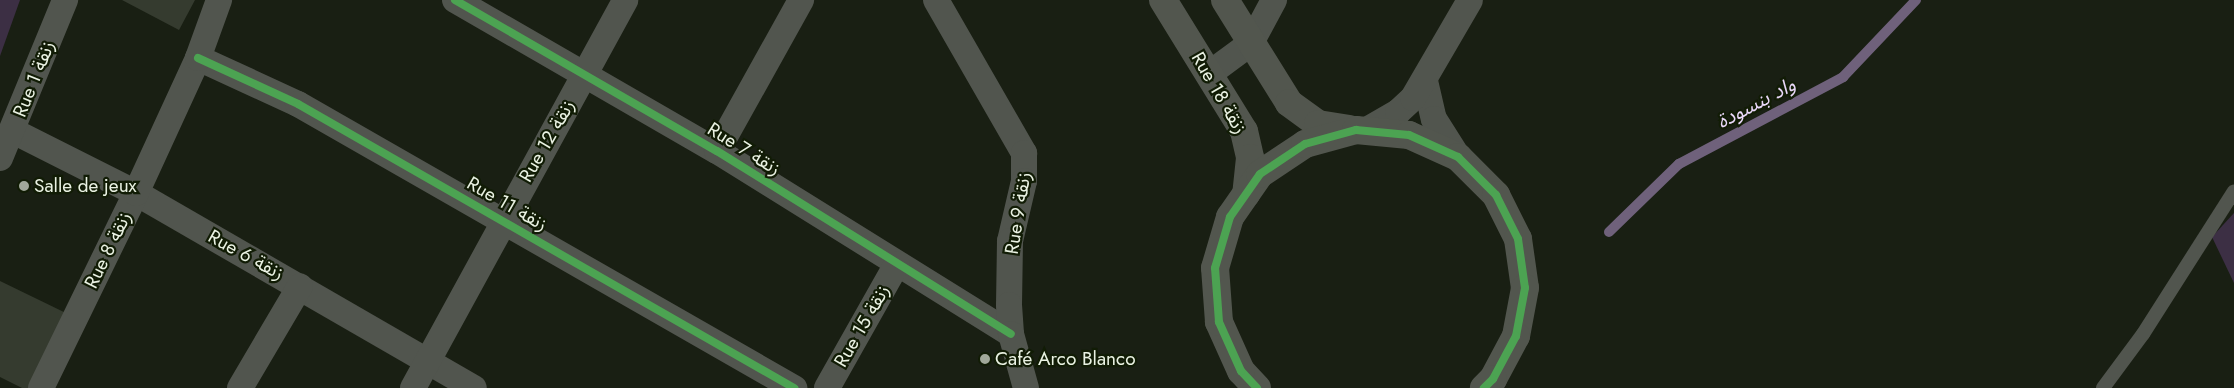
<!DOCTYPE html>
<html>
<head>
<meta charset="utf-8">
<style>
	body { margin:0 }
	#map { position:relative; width:2234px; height:388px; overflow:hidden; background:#191f13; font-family:Jost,"Noto Sans Arabic",sans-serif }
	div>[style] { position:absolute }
	.green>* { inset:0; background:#3c2f44 }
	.stream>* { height:10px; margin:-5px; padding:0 5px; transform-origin:5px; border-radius:5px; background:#6f617b }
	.building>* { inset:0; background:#353b2f }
	.lane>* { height:14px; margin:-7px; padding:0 7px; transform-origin:7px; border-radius:7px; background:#51554e }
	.street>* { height:26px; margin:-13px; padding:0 13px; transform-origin:13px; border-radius:13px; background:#51554e }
	.secondary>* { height:28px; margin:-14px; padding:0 14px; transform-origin:14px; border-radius:14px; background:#52564e }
	.cycleway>* { height:8px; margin:-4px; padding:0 4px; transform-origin:4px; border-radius:4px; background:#4ca352 }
	.dots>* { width:14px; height:14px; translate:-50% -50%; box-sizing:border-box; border:2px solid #111c05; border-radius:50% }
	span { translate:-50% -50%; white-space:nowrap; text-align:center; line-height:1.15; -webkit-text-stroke:4.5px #111c05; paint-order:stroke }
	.street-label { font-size:19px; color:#eaf2e3 }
	.poi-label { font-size:19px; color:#eaf2e3 }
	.left { translate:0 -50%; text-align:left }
	.water-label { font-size:20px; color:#ead8f9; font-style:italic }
</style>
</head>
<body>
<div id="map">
	<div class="green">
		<i style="clip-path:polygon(0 0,20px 0,0 56px)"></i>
		<i style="clip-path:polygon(2234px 213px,2234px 283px,2212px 237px)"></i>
	</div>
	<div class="stream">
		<i style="left:1609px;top:232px;width:98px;rotate:-44.2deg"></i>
		<i style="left:1679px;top:164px;width:186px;rotate:-27.9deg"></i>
		<i style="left:1843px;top:77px;width:106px;rotate:-46.5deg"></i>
	</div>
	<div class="building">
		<i style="clip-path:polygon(122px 0,195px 0,179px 30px)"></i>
		<i style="clip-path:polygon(0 281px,70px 315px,34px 388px,22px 388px,0 377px)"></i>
	</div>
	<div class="lane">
		<i style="left:2103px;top:388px;width:67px;rotate:-53.5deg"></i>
		<i style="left:2143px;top:334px;width:169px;rotate:-57.5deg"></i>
	</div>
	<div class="street">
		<i style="left:455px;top:0;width:302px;rotate:30deg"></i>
		<i style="left:717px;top:151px;width:346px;rotate:31.9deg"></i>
		<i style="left:936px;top:0;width:177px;rotate:60.1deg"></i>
		<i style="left:1024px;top:153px;width:28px;rotate:90deg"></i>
		<i style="left:1024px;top:181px;width:62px;rotate:103.1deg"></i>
		<i style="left:1010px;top:241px;width:64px;rotate:90.9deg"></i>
		<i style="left:1009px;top:305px;width:29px;rotate:86deg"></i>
		<i style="left:1011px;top:334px;width:56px;rotate:74.5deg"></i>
		<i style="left:198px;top:58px;width:110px;rotate:24.7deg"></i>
		<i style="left:298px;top:104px;width:572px;rotate:29.79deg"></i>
		<i style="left:1209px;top:74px;width:52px;rotate:-36.4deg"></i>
		<i style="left:1251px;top:43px;width:49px;rotate:-61.9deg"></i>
		<i style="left:1425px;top:81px;width:39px;rotate:77deg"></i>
		<i style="left:1434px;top:119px;width:45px;rotate:57.7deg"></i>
		<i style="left:13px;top:131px;width:138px;rotate:26.8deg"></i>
		<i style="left:136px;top:193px;width:390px;rotate:30deg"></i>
		<i style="left:1365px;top:131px;width:38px;rotate:-30deg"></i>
		<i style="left:1398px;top:112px;width:21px;rotate:-43deg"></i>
		<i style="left:1413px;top:98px;width:113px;rotate:-59.8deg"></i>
		<i style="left:717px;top:151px;width:173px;rotate:-60.9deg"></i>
		<i style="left:0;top:158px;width:171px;rotate:-67.6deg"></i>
		<i style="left:41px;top:388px;width:217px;rotate:-64deg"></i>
		<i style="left:136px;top:193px;width:149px;rotate:-65.3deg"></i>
		<i style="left:198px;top:58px;width:62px;rotate:-70.1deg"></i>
		<i style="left:240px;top:388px;width:118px;rotate:-59.5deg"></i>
		<i style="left:413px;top:388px;width:442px;rotate:-61.3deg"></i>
		<i style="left:827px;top:388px;width:142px;rotate:-60.6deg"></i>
	</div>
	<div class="secondary">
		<i style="left:1163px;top:0;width:154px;rotate:58.3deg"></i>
		<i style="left:1244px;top:131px;width:28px;rotate:77deg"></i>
		<i style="left:1250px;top:158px;width:36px;rotate:96deg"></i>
		<i style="left:1225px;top:0;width:121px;rotate:58.1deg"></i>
		<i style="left:1289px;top:103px;width:36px;rotate:36deg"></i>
		<i style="left:1318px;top:124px;width:32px;rotate:9deg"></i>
		<i style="left:1257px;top:388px;width:23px;rotate:-133deg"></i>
		<i style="left:1241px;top:371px;width:54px;rotate:-114.2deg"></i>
		<i style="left:1219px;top:322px;width:54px;rotate:-94.2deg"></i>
		<i style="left:1215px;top:268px;width:53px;rotate:-73.6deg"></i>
		<i style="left:1230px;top:217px;width:52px;rotate:-55.1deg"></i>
		<i style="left:1260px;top:174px;width:54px;rotate:-33.7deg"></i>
		<i style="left:1305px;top:144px;width:53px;rotate:-15.4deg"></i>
		<i style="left:1356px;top:130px;width:53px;rotate:5.4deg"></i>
		<i style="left:1409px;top:135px;width:54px;rotate:24.2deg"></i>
		<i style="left:1458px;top:157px;width:54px;rotate:45deg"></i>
		<i style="left:1496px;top:195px;width:49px;rotate:63.4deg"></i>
		<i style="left:1518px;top:239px;width:49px;rotate:81.9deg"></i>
		<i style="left:1525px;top:288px;width:49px;rotate:100.6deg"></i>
		<i style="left:1516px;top:336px;width:49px;rotate:118.1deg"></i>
		<i style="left:1493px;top:379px;width:13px;rotate:135deg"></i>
	</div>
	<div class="cycleway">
		<i style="left:455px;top:0;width:302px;rotate:30deg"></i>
		<i style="left:717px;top:151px;width:346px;rotate:31.9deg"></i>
		<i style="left:198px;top:58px;width:110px;rotate:24.7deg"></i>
		<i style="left:298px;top:104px;width:572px;rotate:29.79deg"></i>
		<i style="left:1257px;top:388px;width:23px;rotate:-133deg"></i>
		<i style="left:1241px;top:371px;width:54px;rotate:-114.2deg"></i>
		<i style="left:1219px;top:322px;width:54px;rotate:-94.2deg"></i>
		<i style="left:1215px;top:268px;width:53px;rotate:-73.6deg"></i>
		<i style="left:1230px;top:217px;width:52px;rotate:-55.1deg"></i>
		<i style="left:1260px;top:174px;width:54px;rotate:-33.7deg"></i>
		<i style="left:1305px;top:144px;width:53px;rotate:-15.4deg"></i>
		<i style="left:1356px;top:130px;width:53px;rotate:5.4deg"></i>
		<i style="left:1409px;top:135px;width:54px;rotate:24.2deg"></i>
		<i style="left:1458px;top:157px;width:54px;rotate:45deg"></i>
		<i style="left:1496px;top:195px;width:49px;rotate:63.4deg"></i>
		<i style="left:1518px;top:239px;width:49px;rotate:81.9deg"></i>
		<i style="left:1525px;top:288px;width:49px;rotate:100.6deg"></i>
		<i style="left:1516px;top:336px;width:49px;rotate:118.1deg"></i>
		<i style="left:1493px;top:379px;width:13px;rotate:135deg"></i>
	</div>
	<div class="dots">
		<i style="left:24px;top:186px;background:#a1a89a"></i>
		<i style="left:985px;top:359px;background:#a1a89a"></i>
	</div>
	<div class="street-label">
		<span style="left:34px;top:79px;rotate:-68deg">Rue 1 زنقة</span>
		<span style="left:1219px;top:93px;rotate:60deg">Rue 18 زنقة</span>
		<span style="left:547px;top:141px;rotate:-60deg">Rue 12 زنقة</span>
		<span style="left:744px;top:149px;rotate:32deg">Rue 7 زنقة</span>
		<span style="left:507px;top:204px;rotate:30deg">Rue 11 زنقة</span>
		<span style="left:1018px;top:213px;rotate:-81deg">Rue 9 زنقة</span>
		<span style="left:108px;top:250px;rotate:-64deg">Rue 8 زنقة</span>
		<span style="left:246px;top:255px;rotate:29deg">Rue 6 زنقة</span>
		<span style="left:862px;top:326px;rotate:-60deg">Rue 15 زنقة</span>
	</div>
	<div class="poi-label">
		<span class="left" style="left:34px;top:186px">Salle de jeux</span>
		<span class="left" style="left:995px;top:359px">Café Arco Blanco</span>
	</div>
	<div class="water-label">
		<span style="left:1756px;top:103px;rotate:-28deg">واد بنسودة</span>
	</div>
</div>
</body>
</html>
